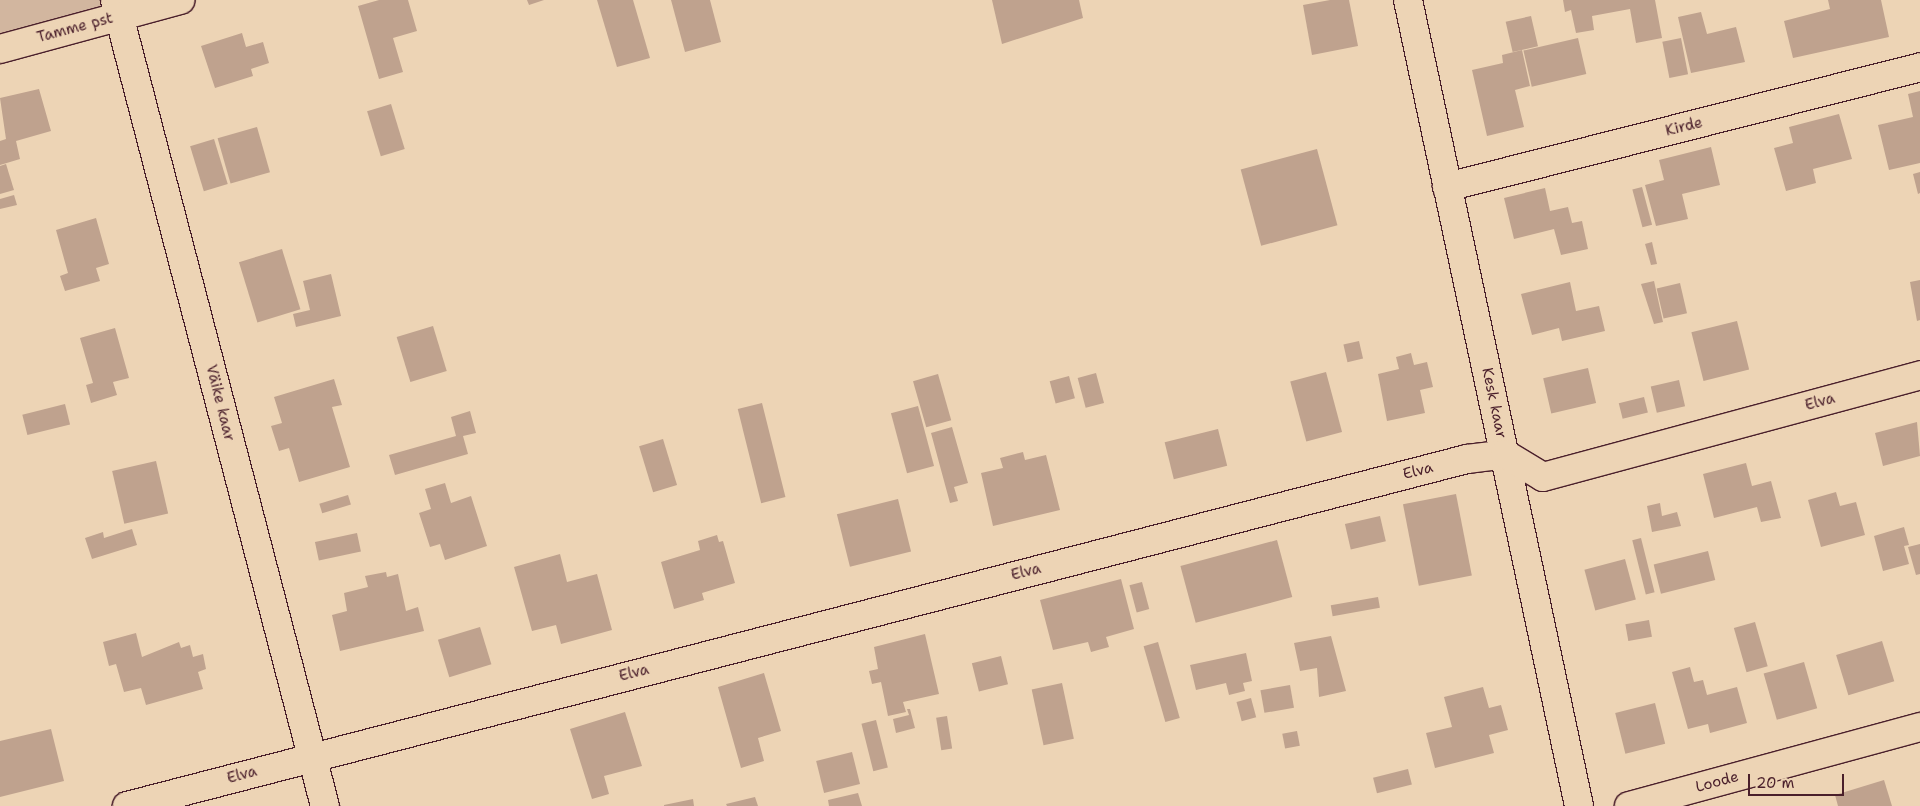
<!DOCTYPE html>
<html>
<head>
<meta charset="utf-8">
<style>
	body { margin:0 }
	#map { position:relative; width:1920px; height:806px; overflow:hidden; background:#edd4b5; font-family:"Shantell Sans",sans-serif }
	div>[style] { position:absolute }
	.green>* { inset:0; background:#d2b69f }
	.building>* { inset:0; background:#bfa28e; transform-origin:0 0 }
	.roads { filter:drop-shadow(1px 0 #4a1f2b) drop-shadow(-1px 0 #4a1f2b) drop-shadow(0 1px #4a1f2b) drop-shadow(0 -1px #4a1f2b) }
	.street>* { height:28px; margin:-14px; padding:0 14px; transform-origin:14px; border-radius:14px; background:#edd4b5 }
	span { translate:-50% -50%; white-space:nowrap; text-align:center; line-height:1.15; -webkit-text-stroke:4px #edd4b5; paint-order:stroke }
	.street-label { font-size:15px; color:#4a1f2b }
	.scale { position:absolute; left:1748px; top:774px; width:96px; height:22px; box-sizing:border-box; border:2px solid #4a1f2b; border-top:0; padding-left:6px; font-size:15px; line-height:18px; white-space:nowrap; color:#4a1f2b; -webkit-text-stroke:4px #edd4b5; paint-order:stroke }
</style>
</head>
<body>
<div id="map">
	<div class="green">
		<i style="clip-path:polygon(0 0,159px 0,0 43px)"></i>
	</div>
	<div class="building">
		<i style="clip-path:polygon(379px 0,408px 0,417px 31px,393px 38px,403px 72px,379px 79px,358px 6px)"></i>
		<i style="clip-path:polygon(527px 0,544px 0,529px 5px)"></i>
		<i style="clip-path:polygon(597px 0,633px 0,650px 58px,617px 67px)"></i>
		<i style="clip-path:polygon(671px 0,710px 0,721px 42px,685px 52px)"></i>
		<i style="clip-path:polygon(992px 0,1079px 0,1083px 18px,1002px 44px)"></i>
		<i style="clip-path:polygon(1330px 0,1349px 0,1358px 46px,1312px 55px,1303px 5px)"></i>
		<i style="clip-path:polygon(1563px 0,1655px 0,1662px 38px,1636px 43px,1630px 9px,1592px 16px,1594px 30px,1576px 33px,1571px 10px,1565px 12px)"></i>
		<i style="clip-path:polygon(1828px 0,1881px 0,1889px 37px,1793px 58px,1784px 21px,1830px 9px)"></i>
		<i style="clip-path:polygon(1701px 12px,1707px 34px,1736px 27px,1745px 62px,1691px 73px,1678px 17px)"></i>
		<i style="left:1531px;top:16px;width:31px;height:26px;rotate:77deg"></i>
		<i style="clip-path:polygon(242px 33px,246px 47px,263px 42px,269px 63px,251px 69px,253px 76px,215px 88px,201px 46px)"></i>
		<i style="left:1578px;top:38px;width:37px;height:56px;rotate:77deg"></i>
		<i style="left:1681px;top:38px;width:37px;height:19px;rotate:79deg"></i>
		<i style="clip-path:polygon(1522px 50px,1530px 86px,1515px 90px,1524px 127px,1487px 136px,1472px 70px,1503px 63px,1502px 55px)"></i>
		<i style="clip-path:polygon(39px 89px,51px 131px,16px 141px,20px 159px,0 165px,0 141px,6px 139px,0 98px)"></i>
		<i style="clip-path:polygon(1920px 91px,1920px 163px,1889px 170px,1878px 125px,1913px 117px,1908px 94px)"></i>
		<i style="left:391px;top:104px;width:47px;height:25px;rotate:73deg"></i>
		<i style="clip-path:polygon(1839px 114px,1852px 159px,1813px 169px,1816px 183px,1786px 191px,1774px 148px,1793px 143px,1789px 127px)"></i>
		<i style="left:257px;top:127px;width:47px;height:41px;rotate:74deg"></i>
		<i style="left:214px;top:139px;width:47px;height:25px;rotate:73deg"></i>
		<i style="clip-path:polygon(1711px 147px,1720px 185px,1682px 194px,1688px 219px,1656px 226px,1645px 185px,1664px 180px,1659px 160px)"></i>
		<i style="left:1317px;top:149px;width:79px;height:79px;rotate:75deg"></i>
		<i style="clip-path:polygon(6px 164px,14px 190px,0 194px,0 166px)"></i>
		<i style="clip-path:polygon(1920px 172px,1920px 193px,1918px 194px,1913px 174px)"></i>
		<i style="left:1642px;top:187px;width:39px;height:10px;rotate:75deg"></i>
		<i style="clip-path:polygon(1545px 188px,1550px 211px,1568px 207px,1572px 223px,1582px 221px,1588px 249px,1561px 255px,1554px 229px,1514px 239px,1504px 198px)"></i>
		<i style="clip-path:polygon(14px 195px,17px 205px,0 209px,0 199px)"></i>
		<i style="clip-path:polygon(96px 218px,109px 264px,96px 268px,100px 281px,65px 291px,60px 276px,68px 273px,56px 230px)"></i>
		<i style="clip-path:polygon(1652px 242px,1657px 264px,1651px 265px,1645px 244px)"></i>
		<i style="left:282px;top:249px;width:63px;height:45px;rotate:73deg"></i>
		<i style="clip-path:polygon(331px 274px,341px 316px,296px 327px,293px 314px,310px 310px,303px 281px)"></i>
		<i style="clip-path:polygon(1920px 280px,1920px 320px,1917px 321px,1910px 282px)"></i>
		<i style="clip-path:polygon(1654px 281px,1663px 322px,1654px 324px,1641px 284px)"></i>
		<i style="clip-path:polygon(1570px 282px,1576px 311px,1599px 306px,1605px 331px,1562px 341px,1559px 328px,1532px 335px,1521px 294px)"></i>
		<i style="left:1680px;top:283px;width:31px;height:24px;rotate:77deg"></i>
		<i style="left:1737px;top:321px;width:50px;height:47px;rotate:76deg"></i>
		<i style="left:433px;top:326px;width:47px;height:38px;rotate:73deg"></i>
		<i style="clip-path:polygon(115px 328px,129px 378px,113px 382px,117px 395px,91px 403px,86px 385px,93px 383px,80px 338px)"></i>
		<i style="left:1359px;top:341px;width:18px;height:16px;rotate:77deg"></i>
		<i style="clip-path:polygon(1411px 353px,1414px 365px,1427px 362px,1433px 387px,1420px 390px,1425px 413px,1387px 421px,1378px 374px,1399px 369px,1396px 357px)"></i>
		<i style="left:1588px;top:368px;width:36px;height:46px;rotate:77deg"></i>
		<i style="left:1326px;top:372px;width:62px;height:37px;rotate:75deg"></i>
		<i style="left:1096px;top:373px;width:31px;height:19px;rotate:75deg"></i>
		<i style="left:938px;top:374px;width:48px;height:26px;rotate:74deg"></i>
		<i style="left:1069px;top:376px;width:23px;height:20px;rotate:75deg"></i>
		<i style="clip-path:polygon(334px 379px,342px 405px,332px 407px,350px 467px,299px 482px,289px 448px,279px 451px,271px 426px,282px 423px,274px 397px)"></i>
		<i style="left:1679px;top:380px;width:27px;height:29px;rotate:77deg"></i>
		<i style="left:1644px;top:397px;width:16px;height:26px;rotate:76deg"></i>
		<i style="left:762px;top:403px;width:97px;height:25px;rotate:76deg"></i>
		<i style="left:65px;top:404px;width:21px;height:44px;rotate:76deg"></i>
		<i style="left:918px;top:406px;width:62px;height:28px;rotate:75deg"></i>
		<i style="clip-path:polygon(470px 411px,476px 433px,463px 436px,468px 454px,395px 475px,389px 455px,456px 436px,451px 417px)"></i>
		<i style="clip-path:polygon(1917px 422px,1920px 456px,1883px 466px,1875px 433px)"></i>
		<i style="clip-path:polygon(952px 427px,968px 483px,954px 487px,958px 501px,950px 503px,931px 433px)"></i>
		<i style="left:1218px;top:429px;width:38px;height:55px;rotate:76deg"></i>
		<i style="left:663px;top:439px;width:48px;height:25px;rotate:73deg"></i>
		<i style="clip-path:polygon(1023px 452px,1025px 460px,1046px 455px,1060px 510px,993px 526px,981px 473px,1003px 468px,1000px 458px)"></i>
		<i style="left:156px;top:461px;width:54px;height:45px;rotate:77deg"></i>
		<i style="clip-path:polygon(1746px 463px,1752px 486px,1771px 481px,1781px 518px,1761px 522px,1757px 507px,1714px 518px,1703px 474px)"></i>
		<i style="clip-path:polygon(445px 483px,451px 503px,471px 496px,487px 546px,445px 560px,440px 544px,430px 547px,419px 513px,431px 509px,425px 489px)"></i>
		<i style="clip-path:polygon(1836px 492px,1840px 506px,1856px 502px,1865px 535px,1821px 547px,1808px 500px)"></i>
		<i style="left:1456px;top:494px;width:83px;height:54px;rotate:79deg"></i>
		<i style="left:348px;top:495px;width:10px;height:30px;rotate:73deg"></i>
		<i style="left:898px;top:499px;width:54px;height:63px;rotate:76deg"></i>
		<i style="clip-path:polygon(1660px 503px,1662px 516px,1677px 512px,1681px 526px,1652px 532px,1647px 506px)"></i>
		<i style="left:1380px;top:516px;width:26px;height:36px;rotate:77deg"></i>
		<i style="clip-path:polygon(1904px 527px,1909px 545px,1904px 546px,1909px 564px,1883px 571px,1874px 536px)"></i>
		<i style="clip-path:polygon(132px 529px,137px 545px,92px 559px,85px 538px,103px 532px,104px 538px)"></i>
		<i style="left:357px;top:533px;width:19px;height:43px;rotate:78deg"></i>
		<i style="clip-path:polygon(717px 535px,719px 542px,723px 541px,735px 583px,702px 593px,704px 600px,674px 609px,661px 562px,700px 550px,698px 541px)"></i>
		<i style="left:1641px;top:538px;width:56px;height:9px;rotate:76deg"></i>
		<i style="left:1277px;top:540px;width:59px;height:100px;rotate:75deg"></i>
		<i style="clip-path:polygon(1920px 544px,1920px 574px,1916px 575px,1908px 547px)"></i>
		<i style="left:1708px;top:551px;width:30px;height:56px;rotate:76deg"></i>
		<i style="clip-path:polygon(560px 554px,567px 582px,597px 574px,612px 630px,561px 644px,556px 625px,532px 631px,514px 567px)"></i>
		<i style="left:1625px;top:559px;width:42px;height:42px;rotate:75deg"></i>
		<i style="clip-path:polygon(386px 572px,387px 577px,398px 574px,406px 611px,418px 607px,424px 631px,340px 651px,332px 615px,347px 611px,344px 593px,368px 587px,365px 576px)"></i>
		<i style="clip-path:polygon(1121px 579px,1134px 629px,1106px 637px,1109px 647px,1091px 652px,1088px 642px,1053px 650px,1040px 600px)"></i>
		<i style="left:1142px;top:582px;width:28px;height:13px;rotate:75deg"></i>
		<i style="left:1378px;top:597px;width:11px;height:48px;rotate:80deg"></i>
		<i style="left:1649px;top:620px;width:17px;height:24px;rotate:80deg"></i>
		<i style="left:1755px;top:622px;width:46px;height:22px;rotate:74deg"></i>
		<i style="left:480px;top:627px;width:39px;height:44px;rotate:73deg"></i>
		<i style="clip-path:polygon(136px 633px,142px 657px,179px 642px,181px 648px,190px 645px,193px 657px,203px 654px,206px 669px,198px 672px,203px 689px,146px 705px,141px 688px,124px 692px,116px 664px,109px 666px,103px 642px)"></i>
		<i style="clip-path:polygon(925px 634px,939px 694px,903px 702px,906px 712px,888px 716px,881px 682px,872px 684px,869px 671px,878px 669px,874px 647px)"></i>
		<i style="clip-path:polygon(1331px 636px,1346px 691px,1319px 697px,1317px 668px,1300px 671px,1294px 643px)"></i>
		<i style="left:1882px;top:641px;width:42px;height:48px;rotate:73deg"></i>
		<i style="left:1158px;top:642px;width:79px;height:15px;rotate:74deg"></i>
		<i style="clip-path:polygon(1246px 653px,1252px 681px,1243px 683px,1245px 691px,1229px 695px,1226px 683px,1196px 690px,1190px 665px)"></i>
		<i style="left:1001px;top:656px;width:29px;height:30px;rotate:76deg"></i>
		<i style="left:1804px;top:662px;width:48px;height:42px;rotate:74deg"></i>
		<i style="clip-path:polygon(1690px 667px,1694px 682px,1703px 680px,1707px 695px,1737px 687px,1747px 723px,1710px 733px,1708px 724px,1688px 729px,1672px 672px)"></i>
		<i style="clip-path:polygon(764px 673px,781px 731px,758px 738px,764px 761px,741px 768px,718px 687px)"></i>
		<i style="left:1062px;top:683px;width:57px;height:31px;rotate:78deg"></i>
		<i style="left:1290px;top:685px;width:23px;height:30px;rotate:80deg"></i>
		<i style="clip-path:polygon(1483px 687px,1489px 708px,1501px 705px,1508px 730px,1489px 735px,1494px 753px,1435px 768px,1426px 733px,1452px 727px,1444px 697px)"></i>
		<i style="left:1251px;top:698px;width:20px;height:15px;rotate:75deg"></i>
		<i style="left:1655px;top:703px;width:42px;height:41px;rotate:76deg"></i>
		<i style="clip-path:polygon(907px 709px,910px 709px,915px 728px,896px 733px,893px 719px,909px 715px)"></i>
		<i style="clip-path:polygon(625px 712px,642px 766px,604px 776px,609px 794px,592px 799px,570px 729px)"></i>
		<i style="left:947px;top:716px;width:33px;height:11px;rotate:81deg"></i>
		<i style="left:876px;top:720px;width:49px;height:15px;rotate:76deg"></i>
		<i style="clip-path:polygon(51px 729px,64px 781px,0 797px,0 741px)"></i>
		<i style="left:1297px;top:731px;width:15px;height:15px;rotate:79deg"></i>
		<i style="left:852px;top:752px;width:33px;height:37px;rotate:76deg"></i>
		<i style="left:1408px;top:769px;width:16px;height:36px;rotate:76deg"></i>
		<i style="clip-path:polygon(1884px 780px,1892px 806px,1838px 806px,1835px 795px)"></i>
		<i style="clip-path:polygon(858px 793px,862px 806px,829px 806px,828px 800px)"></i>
		<i style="clip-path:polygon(755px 797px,758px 806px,727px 806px,726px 804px)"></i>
		<i style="clip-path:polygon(693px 799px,694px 806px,664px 806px,664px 805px)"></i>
	</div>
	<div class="roads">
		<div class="street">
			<i style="left:115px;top:0;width:833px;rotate:75.4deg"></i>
			<i style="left:1408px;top:0;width:824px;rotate:78.02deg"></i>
			<i style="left:0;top:49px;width:187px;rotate:-15.2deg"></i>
			<i style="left:1447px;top:187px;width:488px;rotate:-14.2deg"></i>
			<i style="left:127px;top:806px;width:1384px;rotate:-14.52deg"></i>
			<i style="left:1467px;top:459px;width:38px;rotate:-7deg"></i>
			<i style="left:1505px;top:454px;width:44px;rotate:31.2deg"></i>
			<i style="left:1543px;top:477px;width:391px;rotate:-15.1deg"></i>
			<i style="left:1629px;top:806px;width:302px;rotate:-15.2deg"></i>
		</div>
	</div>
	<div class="street-label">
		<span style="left:75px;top:28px;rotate:-15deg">Tamme pst</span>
		<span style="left:1684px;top:127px;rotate:-14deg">Kirde</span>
		<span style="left:1820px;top:402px;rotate:-15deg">Elva</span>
		<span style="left:220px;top:403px;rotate:76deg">Väike kaar</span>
		<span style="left:1494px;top:403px;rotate:78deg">Kesk kaar</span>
		<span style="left:1418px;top:471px;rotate:-14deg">Elva</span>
		<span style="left:1026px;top:572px;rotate:-14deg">Elva</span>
		<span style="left:634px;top:673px;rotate:-14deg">Elva</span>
		<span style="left:242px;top:775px;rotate:-15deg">Elva</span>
		<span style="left:1717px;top:782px;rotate:-15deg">Loode</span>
	</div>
	<div class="scale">20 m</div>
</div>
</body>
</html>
